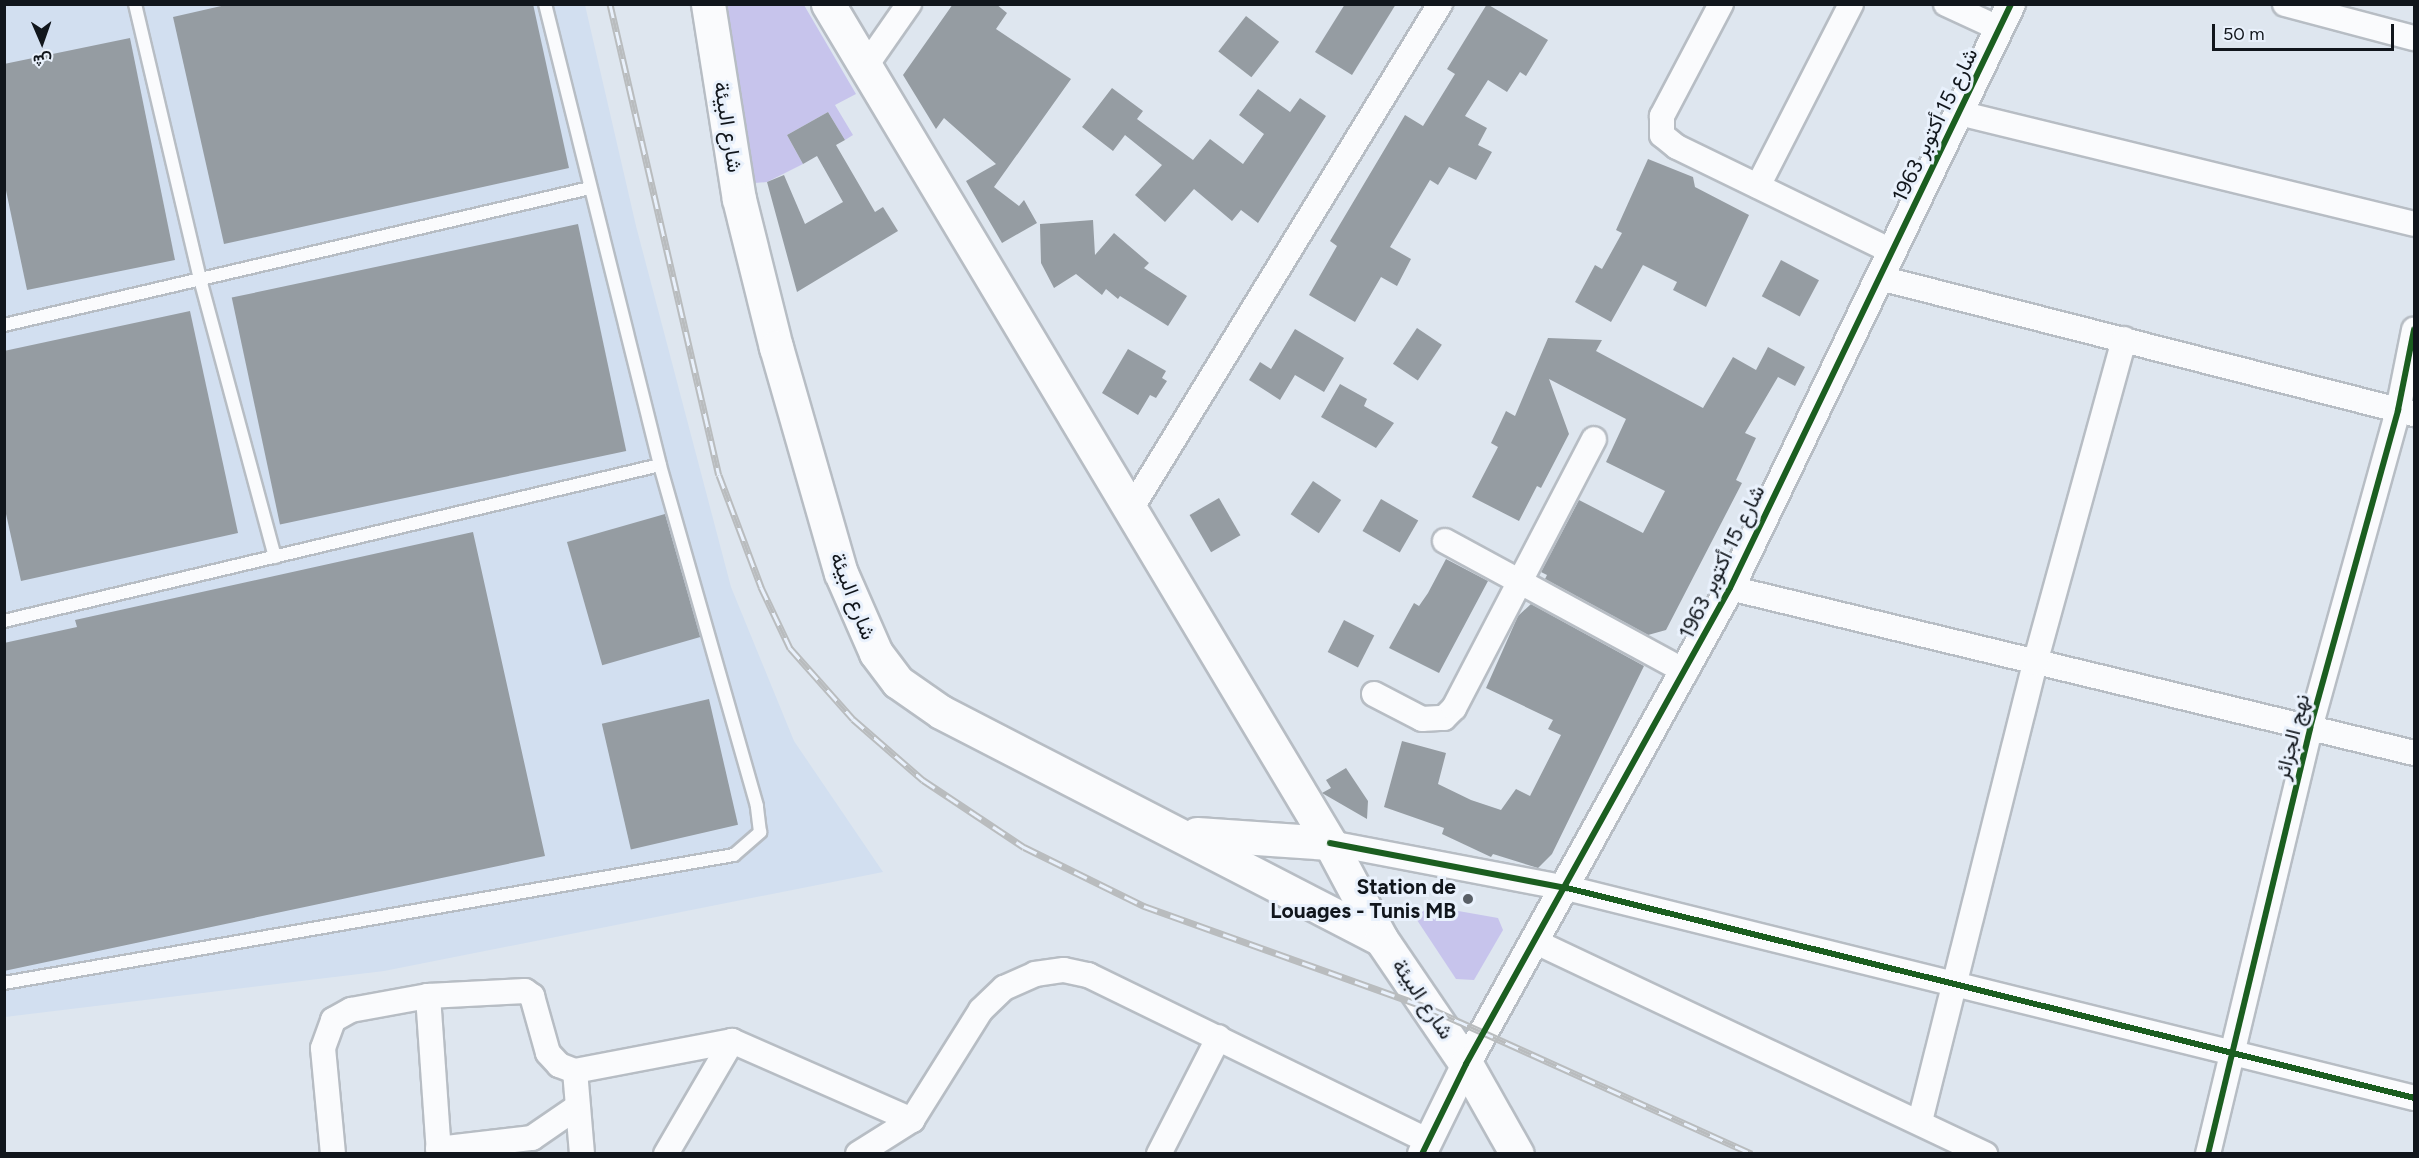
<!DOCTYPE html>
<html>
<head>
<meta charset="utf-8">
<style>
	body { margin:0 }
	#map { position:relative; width:2419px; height:1158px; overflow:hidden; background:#dee6ef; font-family:Figtree,Vazirmatn,sans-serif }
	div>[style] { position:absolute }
	.built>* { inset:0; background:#d2dff0 }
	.green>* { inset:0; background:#c7c4ec }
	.building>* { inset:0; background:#959ca2; transform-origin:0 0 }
	.roads { filter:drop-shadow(2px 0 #b7bdc4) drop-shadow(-2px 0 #b7bdc4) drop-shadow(0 2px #b7bdc4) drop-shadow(0 -2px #b7bdc4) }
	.service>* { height:12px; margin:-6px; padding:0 6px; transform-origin:6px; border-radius:6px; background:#fafbfd }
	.minor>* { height:24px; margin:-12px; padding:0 12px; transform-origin:12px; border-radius:12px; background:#fafbfd }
	.tertiary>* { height:28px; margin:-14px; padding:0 14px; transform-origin:14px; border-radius:14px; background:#fafbfd }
	.secondary>* { height:33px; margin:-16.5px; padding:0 16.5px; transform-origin:16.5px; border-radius:16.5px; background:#fafbfd }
	.rail>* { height:7px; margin-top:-3.5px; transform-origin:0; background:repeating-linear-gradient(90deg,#e9f1fc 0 14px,#b9bcbe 0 28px); box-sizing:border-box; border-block:2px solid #b9bcbe }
	.cycleway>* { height:6px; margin:-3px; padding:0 3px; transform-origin:3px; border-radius:3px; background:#1b5e20 }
	.dots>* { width:16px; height:16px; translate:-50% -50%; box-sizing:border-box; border:3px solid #e9f1fc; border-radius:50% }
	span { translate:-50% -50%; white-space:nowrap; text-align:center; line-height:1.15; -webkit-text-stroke:6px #e9f1fc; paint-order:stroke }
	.street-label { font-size:21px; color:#11161c }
	.poi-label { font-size:21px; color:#11161c; font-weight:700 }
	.right { translate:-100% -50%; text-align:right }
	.frame { position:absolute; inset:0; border:6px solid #11161c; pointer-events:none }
	.north { position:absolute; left:12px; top:12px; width:60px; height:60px; -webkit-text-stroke:4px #e9f1fc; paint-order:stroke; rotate:178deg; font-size:16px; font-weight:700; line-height:24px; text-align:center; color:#11161c }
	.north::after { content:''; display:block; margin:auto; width:21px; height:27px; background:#11161c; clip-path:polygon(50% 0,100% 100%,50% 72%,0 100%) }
	.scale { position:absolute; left:2212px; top:24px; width:182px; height:27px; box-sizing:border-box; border:3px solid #11161c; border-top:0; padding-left:8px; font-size:18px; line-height:21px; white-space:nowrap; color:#11161c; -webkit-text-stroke:4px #e9f1fc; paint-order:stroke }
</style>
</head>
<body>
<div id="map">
	<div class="built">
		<i style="clip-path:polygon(4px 5px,585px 5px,636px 226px,731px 587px,794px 741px,883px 872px,384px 971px,5px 1017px)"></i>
	</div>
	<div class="green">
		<i style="clip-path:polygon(726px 5px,804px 5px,856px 94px,835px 105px,853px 135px,845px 140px,828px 112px,787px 135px,803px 164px,767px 182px,754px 183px)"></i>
		<i style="clip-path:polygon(1430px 906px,1498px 918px,1503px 930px,1474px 980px,1456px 979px,1415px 917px)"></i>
	</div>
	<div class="building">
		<i style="clip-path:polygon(230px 4px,533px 4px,569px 168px,224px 244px,173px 17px)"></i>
		<i style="clip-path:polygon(953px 4px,996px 4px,1007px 13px,996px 29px,1071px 79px,994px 187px,1019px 206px,1024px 200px,1037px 223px,1002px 243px,966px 181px,996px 164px,944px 118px,936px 129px,903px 75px)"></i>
		<i style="clip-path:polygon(1345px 4px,1396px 4px,1352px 75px,1315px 52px)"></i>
		<i style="clip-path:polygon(1487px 4px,1548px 40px,1526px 76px,1520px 72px,1507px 92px,1488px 80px,1465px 116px,1487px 128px,1478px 145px,1492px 152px,1476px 180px,1449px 167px,1438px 185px,1430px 180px,1390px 247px,1411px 259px,1397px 286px,1381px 277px,1355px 322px,1309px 295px,1337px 246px,1330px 241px,1405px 115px,1423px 126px,1455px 74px,1447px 69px)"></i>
		<i style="left:1246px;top:16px;width:42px;height:45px;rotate:38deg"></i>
		<i style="clip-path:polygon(130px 38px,175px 260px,27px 290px,4px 181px,4px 64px)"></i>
		<i style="clip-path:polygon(1112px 88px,1143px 111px,1137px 119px,1193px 160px,1210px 139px,1243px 164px,1264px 134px,1239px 115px,1258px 89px,1290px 112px,1300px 98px,1326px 116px,1258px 223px,1241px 210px,1232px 221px,1194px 189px,1165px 222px,1135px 195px,1162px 165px,1125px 135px,1113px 151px,1082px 127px)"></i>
		<i style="clip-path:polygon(828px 112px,845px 140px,836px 145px,875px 212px,883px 207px,898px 231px,797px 292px,767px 182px,784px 175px,805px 224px,843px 202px,817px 156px,803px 164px,787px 135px)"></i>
		<i style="clip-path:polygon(1648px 159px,1693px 177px,1695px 187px,1749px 215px,1706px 307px,1673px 290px,1677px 282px,1643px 265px,1611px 322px,1575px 302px,1595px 265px,1602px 269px,1622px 233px,1616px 230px)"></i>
		<i style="clip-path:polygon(1093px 220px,1095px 255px,1114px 233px,1149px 263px,1144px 268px,1187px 296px,1168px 326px,1120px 296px,1118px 299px,1106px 289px,1102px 295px,1076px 274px,1054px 288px,1041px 263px,1040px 224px)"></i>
		<i style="left:578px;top:224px;width:232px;height:354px;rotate:78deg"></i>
		<i style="left:1781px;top:260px;width:43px;height:41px;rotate:28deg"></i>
		<i style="clip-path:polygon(190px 311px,238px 533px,21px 581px,4px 505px,4px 351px)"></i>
		<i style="left:1417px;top:328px;width:30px;height:43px;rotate:34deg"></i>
		<i style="clip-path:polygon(1295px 329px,1344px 358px,1324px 392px,1295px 375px,1280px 400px,1249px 380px,1260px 362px,1271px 369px)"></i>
		<i style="clip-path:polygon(1548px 338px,1602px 340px,1596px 351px,1703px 408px,1733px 357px,1756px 370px,1768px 347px,1805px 367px,1795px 386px,1778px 377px,1745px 433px,1756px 438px,1736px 480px,1742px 483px,1666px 630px,1648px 635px,1545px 579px,1547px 575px,1541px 572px,1579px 500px,1643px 533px,1665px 491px,1606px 462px,1626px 419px,1549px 379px,1569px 434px,1541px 488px,1537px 486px,1519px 521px,1472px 497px,1498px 447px,1491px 443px,1506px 411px,1515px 416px)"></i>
		<i style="clip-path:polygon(1128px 349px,1166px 371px,1162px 378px,1167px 381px,1156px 398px,1150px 395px,1138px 415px,1102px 393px)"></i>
		<i style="clip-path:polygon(1340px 384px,1367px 399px,1364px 406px,1394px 423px,1376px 448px,1321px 417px)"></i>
		<i style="left:1313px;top:481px;width:34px;height:40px;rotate:34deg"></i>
		<i style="left:1219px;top:498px;width:43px;height:34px;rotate:60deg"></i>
		<i style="left:1381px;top:499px;width:43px;height:37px;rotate:30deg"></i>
		<i style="left:665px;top:514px;width:128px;height:102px;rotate:74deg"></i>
		<i style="clip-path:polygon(473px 532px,545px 856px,4px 971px,4px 643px,77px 627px,75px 620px)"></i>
		<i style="clip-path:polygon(1446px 559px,1488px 581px,1439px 673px,1389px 648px,1414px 603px,1419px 606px,1428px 593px)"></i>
		<i style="clip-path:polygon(1531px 604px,1644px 666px,1552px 854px,1538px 868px,1493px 854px,1491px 857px,1442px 834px,1444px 828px,1384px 807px,1402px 741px,1446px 753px,1438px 784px,1471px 800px,1501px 810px,1516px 789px,1530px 796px,1561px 735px,1548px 729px,1553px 720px,1486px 688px,1518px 616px)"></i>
		<i style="left:1344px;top:620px;width:34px;height:36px;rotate:27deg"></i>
		<i style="left:709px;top:699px;width:129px;height:110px;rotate:77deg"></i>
		<i style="clip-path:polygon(1346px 768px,1368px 801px,1367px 819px,1322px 793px,1331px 788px,1326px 780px)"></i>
	</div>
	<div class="roads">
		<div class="service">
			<i style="left:135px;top:4px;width:283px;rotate:76.7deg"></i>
			<i style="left:200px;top:279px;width:288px;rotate:74.9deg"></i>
			<i style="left:4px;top:325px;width:602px;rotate:-13.16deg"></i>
			<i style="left:4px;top:621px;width:674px;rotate:-13.38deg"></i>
			<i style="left:4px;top:983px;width:741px;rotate:-9.95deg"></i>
			<i style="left:734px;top:855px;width:35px;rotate:-41deg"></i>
			<i style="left:760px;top:832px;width:26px;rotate:-97deg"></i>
			<i style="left:757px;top:806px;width:355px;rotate:-105.9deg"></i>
			<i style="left:660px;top:465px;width:475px;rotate:-104deg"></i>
		</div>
		<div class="minor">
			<i style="left:1721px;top:4px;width:127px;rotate:117.8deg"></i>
			<i style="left:1662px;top:116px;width:19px;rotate:90deg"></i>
			<i style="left:1662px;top:135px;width:19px;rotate:39deg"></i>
			<i style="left:1677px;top:147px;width:240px;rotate:25.9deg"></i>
			<i style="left:1946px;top:4px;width:60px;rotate:24.8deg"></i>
			<i style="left:2285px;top:4px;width:133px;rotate:14.8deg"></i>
			<i style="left:865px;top:67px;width:77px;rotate:-55.1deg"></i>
			<i style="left:1959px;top:113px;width:468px;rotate:13.7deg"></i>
			<i style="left:1758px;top:186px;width:204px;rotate:-62.9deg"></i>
			<i style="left:1880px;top:278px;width:551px;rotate:14.29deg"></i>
			<i style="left:1131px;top:509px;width:592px;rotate:-58.54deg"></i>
			<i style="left:1445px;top:541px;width:274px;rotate:28.5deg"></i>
			<i style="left:1730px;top:588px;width:704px;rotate:13.56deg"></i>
			<i style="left:1374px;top:694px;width:54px;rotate:27.5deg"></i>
			<i style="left:1422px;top:719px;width:22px;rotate:-3deg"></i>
			<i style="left:1444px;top:718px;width:14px;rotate:-45deg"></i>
			<i style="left:1454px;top:708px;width:303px;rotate:-62.5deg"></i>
			<i style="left:1330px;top:843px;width:241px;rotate:10.8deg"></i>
			<i style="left:1567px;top:888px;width:873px;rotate:13.92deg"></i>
			<i style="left:1536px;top:942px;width:497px;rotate:25.3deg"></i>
			<i style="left:428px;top:996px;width:158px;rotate:86deg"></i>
			<i style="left:1920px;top:1121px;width:472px;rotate:-75.9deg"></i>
			<i style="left:2035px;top:663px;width:336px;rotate:-74.6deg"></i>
			<i style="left:438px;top:1149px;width:95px;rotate:-6.7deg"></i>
			<i style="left:532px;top:1138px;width:55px;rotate:-34.6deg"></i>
			<i style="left:333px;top:1154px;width:106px;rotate:-95.4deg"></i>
			<i style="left:323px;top:1048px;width:30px;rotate:-70deg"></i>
			<i style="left:333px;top:1020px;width:21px;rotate:-29deg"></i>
			<i style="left:351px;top:1010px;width:78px;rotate:-10.3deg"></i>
			<i style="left:428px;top:996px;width:97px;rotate:-3deg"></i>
			<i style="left:525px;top:991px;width:9px;rotate:36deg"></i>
			<i style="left:532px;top:996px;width:59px;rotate:74.3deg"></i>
			<i style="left:548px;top:1053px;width:16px;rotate:47deg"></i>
			<i style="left:559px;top:1065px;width:17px;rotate:21deg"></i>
			<i style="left:582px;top:1154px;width:83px;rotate:-94.8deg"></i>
			<i style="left:575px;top:1071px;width:160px;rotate:-10.8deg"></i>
			<i style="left:732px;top:1041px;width:197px;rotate:23.7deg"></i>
			<i style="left:666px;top:1154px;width:131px;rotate:-59.7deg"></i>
			<i style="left:858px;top:1154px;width:64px;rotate:-32.2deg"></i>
			<i style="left:912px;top:1120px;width:130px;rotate:-57.9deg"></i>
			<i style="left:981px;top:1010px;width:32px;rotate:-44deg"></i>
			<i style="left:1004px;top:988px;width:34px;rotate:-24deg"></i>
			<i style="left:1035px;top:974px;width:29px;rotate:-8deg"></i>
			<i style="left:1064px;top:970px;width:25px;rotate:12deg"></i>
			<i style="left:1088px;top:975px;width:379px;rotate:26deg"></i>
			<i style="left:1159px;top:1154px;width:131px;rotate:-62.9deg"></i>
			<i style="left:2208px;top:1154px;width:438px;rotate:-76.5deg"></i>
			<i style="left:2310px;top:728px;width:330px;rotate:-74.5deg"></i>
			<i style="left:2398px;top:410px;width:82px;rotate:-78.7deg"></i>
		</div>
		<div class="tertiary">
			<i style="left:1422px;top:1154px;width:100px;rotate:-63.9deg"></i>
			<i style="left:1466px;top:1064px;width:544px;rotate:-60.99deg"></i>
			<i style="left:1730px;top:588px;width:648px;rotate:-64.3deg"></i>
		</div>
		<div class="secondary">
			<i style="left:708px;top:4px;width:197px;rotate:81deg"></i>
			<i style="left:739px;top:199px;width:153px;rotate:76deg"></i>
			<i style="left:776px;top:347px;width:235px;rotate:74deg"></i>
			<i style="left:841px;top:573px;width:87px;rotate:66.4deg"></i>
			<i style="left:876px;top:653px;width:36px;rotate:53deg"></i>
			<i style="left:898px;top:682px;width:52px;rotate:34.9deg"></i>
			<i style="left:941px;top:712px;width:495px;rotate:27.3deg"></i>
			<i style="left:828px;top:4px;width:978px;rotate:59.11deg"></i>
			<i style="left:1330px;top:843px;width:109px;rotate:62deg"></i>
			<i style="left:1381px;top:939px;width:151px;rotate:55.8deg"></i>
			<i style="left:1466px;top:1064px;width:103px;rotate:60.5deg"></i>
			<i style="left:1197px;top:834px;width:133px;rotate:3.9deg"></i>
		</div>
	</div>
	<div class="rail">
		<i style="left:610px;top:4px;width:483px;rotate:77deg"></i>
		<i style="left:719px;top:475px;width:120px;rotate:69.4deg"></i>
		<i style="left:761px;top:587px;width:68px;rotate:64.6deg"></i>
		<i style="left:790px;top:648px;width:95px;rotate:48.4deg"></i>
		<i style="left:853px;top:719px;width:93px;rotate:41.1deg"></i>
		<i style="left:923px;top:780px;width:121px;rotate:33.6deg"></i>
		<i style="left:1024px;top:847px;width:134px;rotate:26.2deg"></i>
		<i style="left:1144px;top:906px;width:303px;rotate:19.7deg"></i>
		<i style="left:1429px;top:1008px;width:354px;rotate:24.3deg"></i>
	</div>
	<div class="cycleway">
		<i style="left:1330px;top:843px;width:241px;rotate:10.8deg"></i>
		<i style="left:1567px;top:888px;width:873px;rotate:13.92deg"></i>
		<i style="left:1422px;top:1154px;width:100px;rotate:-63.9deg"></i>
		<i style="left:1466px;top:1064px;width:544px;rotate:-60.99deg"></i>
		<i style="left:1730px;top:588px;width:648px;rotate:-64.3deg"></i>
		<i style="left:2208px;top:1154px;width:438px;rotate:-76.5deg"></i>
		<i style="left:2310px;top:728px;width:330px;rotate:-74.5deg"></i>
		<i style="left:2398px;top:410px;width:82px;rotate:-78.7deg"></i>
	</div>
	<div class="dots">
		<i style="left:1468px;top:899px;background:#595f66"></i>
	</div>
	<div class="street-label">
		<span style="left:1935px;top:125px;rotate:-64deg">شارع 15 أكتوبر 1963</span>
		<span style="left:728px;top:127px;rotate:81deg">شارع البيئة</span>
		<span style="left:1722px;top:562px;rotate:-64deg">شارع 15 أكتوبر 1963</span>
		<span style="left:853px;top:596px;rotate:69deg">شارع البيئة</span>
		<span style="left:2292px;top:737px;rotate:-76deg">نهج الجزائر</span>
		<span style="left:1423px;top:999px;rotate:56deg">شارع البيئة</span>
	</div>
	<div class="poi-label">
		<span class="right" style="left:1456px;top:899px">Station de<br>Louages - Tunis MB</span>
	</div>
	<div class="frame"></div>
	<div class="north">ش</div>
	<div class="scale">50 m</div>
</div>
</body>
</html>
